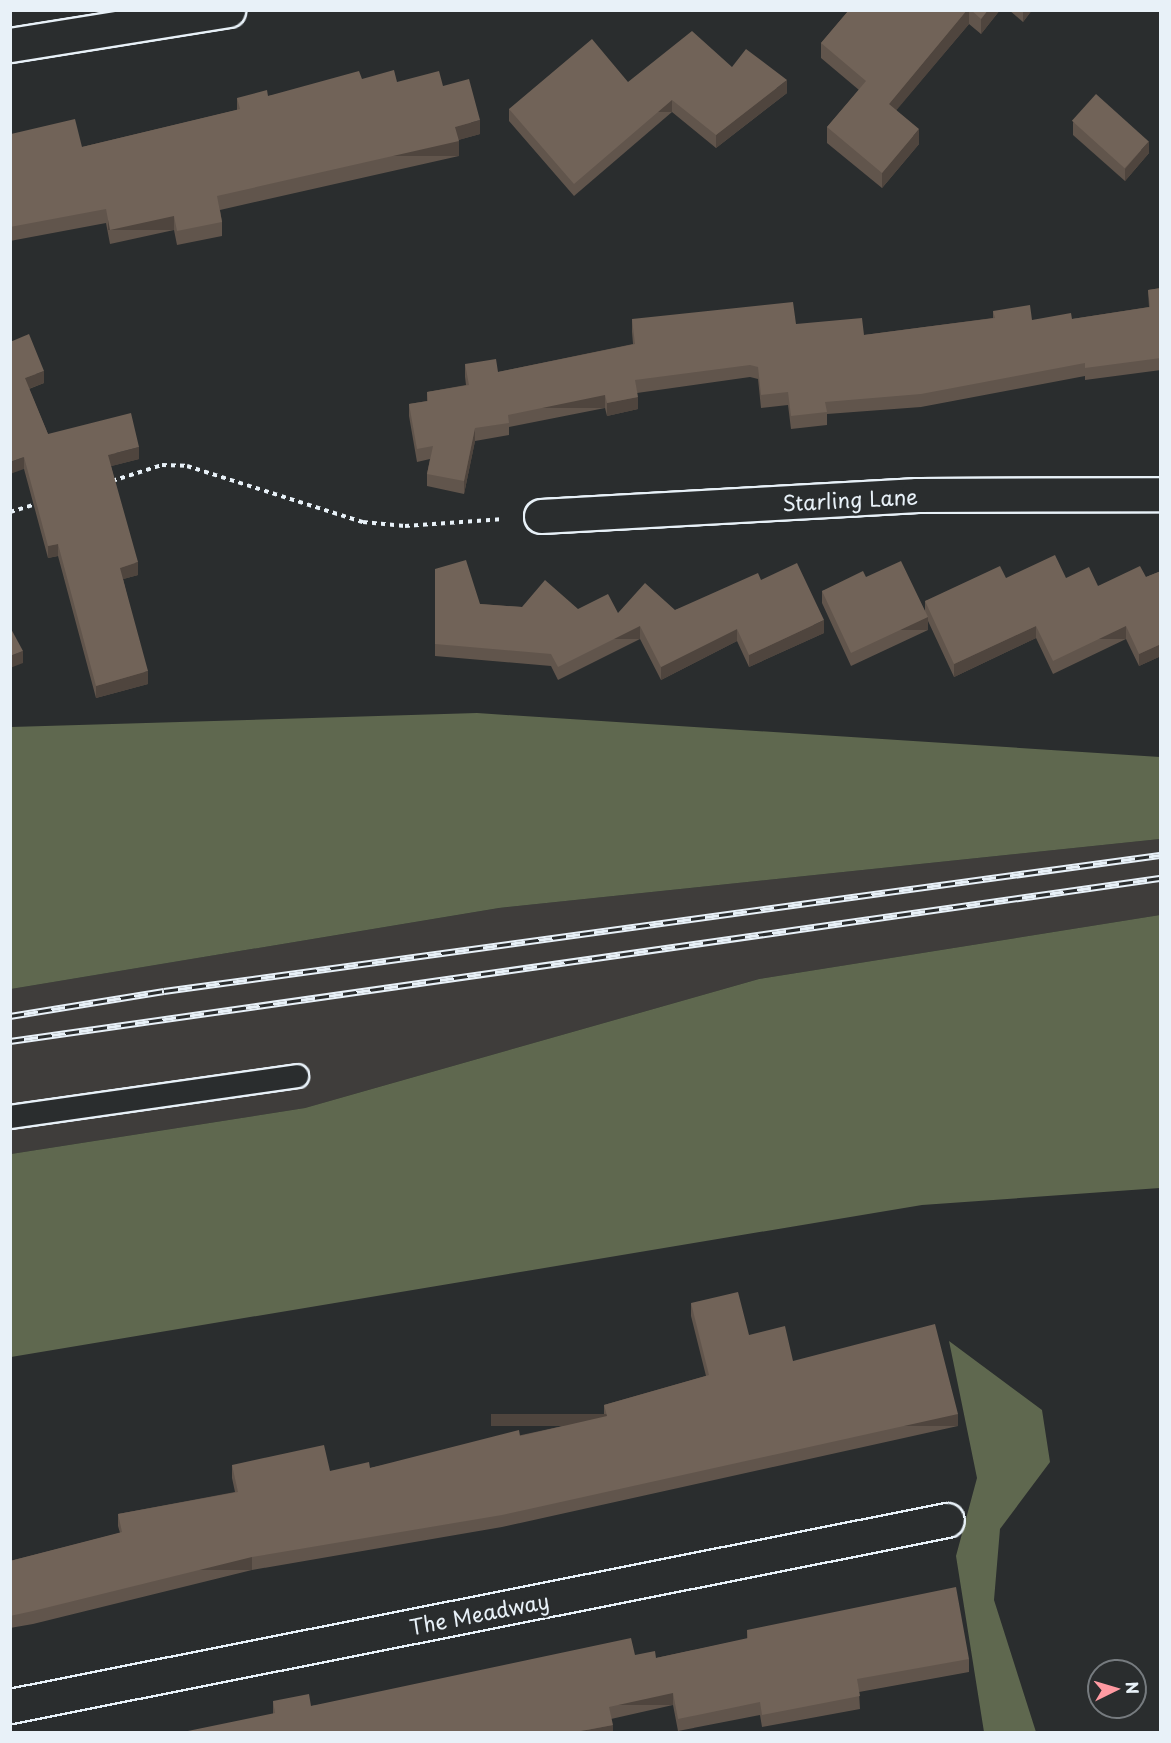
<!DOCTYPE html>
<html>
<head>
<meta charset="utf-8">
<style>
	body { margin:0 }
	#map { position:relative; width:1171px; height:1743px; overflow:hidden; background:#2a2d2e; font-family:"Playpen Sans",sans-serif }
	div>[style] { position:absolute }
	.built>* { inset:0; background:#3f3d3b }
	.green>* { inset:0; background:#5f684f }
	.path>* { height:4px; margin-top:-2px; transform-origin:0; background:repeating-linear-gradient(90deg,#e8f1f8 0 4.5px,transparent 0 9px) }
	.roads { filter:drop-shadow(2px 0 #e8f1f8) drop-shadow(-2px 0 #e8f1f8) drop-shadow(0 2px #e8f1f8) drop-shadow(0 -2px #e8f1f8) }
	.service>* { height:22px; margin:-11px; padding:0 11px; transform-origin:11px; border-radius:11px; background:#2a2d2e }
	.minor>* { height:33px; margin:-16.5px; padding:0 16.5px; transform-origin:16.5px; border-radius:16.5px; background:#2a2d2e }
	.rail>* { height:7px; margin-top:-3.5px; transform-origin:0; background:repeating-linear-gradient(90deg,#2a2d2e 0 14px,#e8f1f8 0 28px); box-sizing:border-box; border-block:2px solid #e8f1f8 }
	.wall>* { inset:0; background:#61554c }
	.shaded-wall>* { inset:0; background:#4f453e; transform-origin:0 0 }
	.building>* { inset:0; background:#716358; transform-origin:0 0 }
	span { translate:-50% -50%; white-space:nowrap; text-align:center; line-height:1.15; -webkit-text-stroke:4.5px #2a2d2e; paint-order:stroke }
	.street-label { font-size:21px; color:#e8f1f8 }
	.frame { position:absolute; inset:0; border:12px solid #e8f1f8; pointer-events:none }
	.north { position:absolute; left:1087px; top:1659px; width:60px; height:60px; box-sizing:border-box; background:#2a2d2e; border:2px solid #767b7f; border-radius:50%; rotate:85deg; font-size:16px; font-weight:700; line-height:24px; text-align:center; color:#e8f1f8 }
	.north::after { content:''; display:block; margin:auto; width:21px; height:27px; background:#ff9aa2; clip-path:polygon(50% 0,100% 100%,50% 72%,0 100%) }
</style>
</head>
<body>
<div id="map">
	<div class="built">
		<i style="clip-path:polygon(1160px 839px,1160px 915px,759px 979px,305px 1108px,11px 1154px,11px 989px,499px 908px)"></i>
	</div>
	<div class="green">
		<i style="clip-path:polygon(477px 713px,1160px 757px,1160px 839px,499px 908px,11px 989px,11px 727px)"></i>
		<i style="clip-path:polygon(1160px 915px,1160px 1188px,922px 1205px,11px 1357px,11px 1154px,305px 1108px,759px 979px)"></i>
		<i style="clip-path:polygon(949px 1341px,1042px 1410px,1050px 1462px,1000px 1529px,994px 1600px,1036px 1732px,984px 1732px,956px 1556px,977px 1478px)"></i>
	</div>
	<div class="path">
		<i style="left:112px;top:481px;width:52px;rotate:-17.7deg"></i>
		<i style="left:162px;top:465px;width:25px;rotate:2deg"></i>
		<i style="left:187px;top:466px;width:185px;rotate:17.7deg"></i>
		<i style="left:363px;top:522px;width:42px;rotate:5.4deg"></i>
		<i style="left:405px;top:526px;width:99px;rotate:-4deg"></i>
		<i style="left:10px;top:512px;width:27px;rotate:-17deg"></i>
	</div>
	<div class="roads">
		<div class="service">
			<i style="left:10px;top:1117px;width:290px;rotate:-8.1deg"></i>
		</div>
		<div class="minor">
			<i style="left:10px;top:45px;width:221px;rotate:-9.1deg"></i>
			<i style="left:541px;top:516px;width:377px;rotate:-3.2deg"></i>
			<i style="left:917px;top:495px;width:243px;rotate:-0.2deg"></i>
			<i style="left:10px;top:1706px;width:955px;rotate:-11.23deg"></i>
		</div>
	</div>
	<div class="rail">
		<i style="left:10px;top:1016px;width:156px;rotate:-9.2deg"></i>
		<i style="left:164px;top:991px;width:1005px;rotate:-7.78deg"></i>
		<i style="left:10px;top:1041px;width:1161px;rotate:-8.07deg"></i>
	</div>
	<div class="wall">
		<i style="clip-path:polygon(849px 10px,1000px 10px,981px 34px,969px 24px,896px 110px,919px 144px,882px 188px,827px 143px,827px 127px,859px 90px,821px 58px,821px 43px)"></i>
		<i style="clip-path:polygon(1009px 10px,1032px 10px,1023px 22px)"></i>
		<i style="clip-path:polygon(732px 67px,787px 93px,716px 148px,672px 112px,574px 196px,509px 121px,509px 109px,628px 82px)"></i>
		<i style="clip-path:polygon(362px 79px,443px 86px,480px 134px,458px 140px,459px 156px,220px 210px,222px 222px,222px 236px,177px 245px,174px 230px,110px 244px,106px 223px,10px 241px,10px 133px,11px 134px,82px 147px,237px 110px,237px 98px,268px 96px)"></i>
		<i style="clip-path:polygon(1073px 122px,1149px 153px,1125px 181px,1073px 135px)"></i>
		<i style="clip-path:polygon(1161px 288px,1161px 370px,1085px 380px,1085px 376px,921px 407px,827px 414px,827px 425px,791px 429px,788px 405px,761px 408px,758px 379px,750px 377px,637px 393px,638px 409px,607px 416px,605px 408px,509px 427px,509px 435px,475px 441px,464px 494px,427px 486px,427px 474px,430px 459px,417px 462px,409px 416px,409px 404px,427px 401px,427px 392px,466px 385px,465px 377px,465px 364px,498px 372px,633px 344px,632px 332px,632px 319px,796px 324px,864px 335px,993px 318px,993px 311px,1032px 320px,1072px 319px,1149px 307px,1148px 290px)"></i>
		<i style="clip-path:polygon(10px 342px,44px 383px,29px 389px,48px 434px,139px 459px,111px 466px,138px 575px,123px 579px,148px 684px,96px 698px,58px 556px,48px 558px,24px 469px)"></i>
		<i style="clip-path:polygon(435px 569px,480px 604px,522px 607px,578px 609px,618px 613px,675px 610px,761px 580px,824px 633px,749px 667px,737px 641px,661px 680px,640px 639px,558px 680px,551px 666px,435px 656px)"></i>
		<i style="clip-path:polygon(1161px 571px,1161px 656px,1139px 666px,1126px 639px,1053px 674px,1036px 638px,954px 677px,928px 621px,928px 630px,851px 666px,822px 603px,822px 591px,866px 577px,925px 611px,925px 601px,1006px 578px,1066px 578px,1098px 586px,1146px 577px)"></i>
		<i style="clip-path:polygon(691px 1303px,749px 1335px,793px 1361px,958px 1426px,502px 1527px,252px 1570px,33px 1624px,10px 1628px,10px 1561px,120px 1533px,118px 1526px,118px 1514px,235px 1492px,232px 1478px,232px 1465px,330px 1471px,370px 1468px,604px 1417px,604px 1405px,706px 1376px,691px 1316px)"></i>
		<i style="clip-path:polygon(747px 1630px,969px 1659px,969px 1672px,859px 1692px,860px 1709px,762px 1727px,760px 1715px,678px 1731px,673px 1705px,611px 1719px,613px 1732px,273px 1714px,273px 1701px,311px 1706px,635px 1655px,656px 1658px,747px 1639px)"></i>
	</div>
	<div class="shaded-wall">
		<i style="clip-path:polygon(967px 10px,969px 10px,969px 24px,889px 119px,889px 104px)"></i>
		<i style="clip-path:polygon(988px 10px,1000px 10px,981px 34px,981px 19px)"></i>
		<i style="clip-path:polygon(1023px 10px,1032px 10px,1023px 22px)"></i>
		<i style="clip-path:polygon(787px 80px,787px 93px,716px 148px,716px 135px)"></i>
		<i style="left:672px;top:100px;width:12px;height:129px;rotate:90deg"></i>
		<i style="clip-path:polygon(480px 120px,480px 134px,455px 141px,455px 127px)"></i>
		<i style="clip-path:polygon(919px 129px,919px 144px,882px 188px,882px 173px)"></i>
		<i style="left:459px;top:141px;width:15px;height:248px;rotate:90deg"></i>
		<i style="clip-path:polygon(1149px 141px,1149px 153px,1125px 181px,1125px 169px)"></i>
		<i style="left:174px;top:216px;width:14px;height:66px;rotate:90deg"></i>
		<i style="clip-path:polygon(44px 371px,44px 383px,25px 390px,25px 378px)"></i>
		<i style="left:605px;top:395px;width:13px;height:99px;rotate:90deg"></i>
		<i style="clip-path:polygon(638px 397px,638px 409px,607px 416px,607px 403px)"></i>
		<i style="clip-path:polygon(475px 428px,475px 441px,464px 494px,464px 481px)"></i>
		<i style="clip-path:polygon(139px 447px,139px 459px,108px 467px,108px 455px)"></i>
		<i style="clip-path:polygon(24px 457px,24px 469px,10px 474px,10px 462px)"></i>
		<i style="clip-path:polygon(58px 544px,58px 556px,48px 558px,48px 546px)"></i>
		<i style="clip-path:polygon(138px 562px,138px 575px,120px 580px,120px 568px)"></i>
		<i style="left:928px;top:617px;width:13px;height:85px;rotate:90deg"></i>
		<i style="clip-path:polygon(824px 620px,824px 633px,749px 667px,749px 655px)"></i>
		<i style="left:640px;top:626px;width:13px;height:92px;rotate:90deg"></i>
		<i style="clip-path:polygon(1036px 626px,1036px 638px,954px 677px,954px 664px)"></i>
		<i style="left:1126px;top:626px;width:13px;height:81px;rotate:90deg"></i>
		<i style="clip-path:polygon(737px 629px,737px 641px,661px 680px,661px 667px)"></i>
		<i style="clip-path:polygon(1161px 644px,1161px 656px,1139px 666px,1139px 654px)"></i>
		<i style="clip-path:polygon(23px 651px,23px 663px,10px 668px,10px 656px)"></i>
		<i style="clip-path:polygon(148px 671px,148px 684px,96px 698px,96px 686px)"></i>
		<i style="left:958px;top:1414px;width:12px;height:467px;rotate:90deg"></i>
		<i style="left:252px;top:1557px;width:13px;height:226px;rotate:90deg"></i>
		<i style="left:673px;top:1693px;width:12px;height:66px;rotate:90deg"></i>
		<i style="clip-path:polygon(613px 1725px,613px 1732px,576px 1732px)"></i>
	</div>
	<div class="building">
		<i style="clip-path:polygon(849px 10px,967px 10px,889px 104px,919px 129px,882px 173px,827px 127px,866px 81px,821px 43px)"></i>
		<i style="clip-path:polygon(971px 10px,988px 10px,981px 19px)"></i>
		<i style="clip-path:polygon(692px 31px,732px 67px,746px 49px,787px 80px,716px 135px,672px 100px,574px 184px,509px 109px,592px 39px,628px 82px)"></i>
		<i style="clip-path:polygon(394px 70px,397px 82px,439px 71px,443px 86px,469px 79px,480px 120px,455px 127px,459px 141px,217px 196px,222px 222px,177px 231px,174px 216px,110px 230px,106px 209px,10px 227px,10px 133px,11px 134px,75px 119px,82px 147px,240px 109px,237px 98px,267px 90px,268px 96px,359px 71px,362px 79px)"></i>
		<i style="left:1096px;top:94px;width:71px;height:36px;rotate:42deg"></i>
		<i style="clip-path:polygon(1161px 288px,1161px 358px,1085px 368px,1085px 363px,921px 394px,825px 402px,827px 412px,791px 416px,788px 392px,761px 395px,758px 367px,750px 365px,635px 380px,638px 397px,607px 403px,605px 395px,508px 415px,509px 423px,475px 428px,464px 481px,427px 474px,433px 446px,417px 449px,409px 404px,428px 401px,427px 392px,469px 385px,465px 364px,496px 359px,498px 372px,635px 344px,632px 319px,793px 302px,796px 324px,862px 318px,864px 335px,995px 318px,993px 311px,1030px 305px,1032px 320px,1071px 313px,1072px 319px,1150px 307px,1148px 290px)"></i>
		<i style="clip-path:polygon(29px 334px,44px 371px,25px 378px,48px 434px,131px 413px,139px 447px,108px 455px,138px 562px,120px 568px,148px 671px,96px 686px,58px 544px,48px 546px,24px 457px,10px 462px,10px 342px)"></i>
		<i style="clip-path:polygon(1055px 555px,1066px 578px,1089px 567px,1098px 586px,1140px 566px,1146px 577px,1161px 571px,1161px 644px,1139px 654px,1126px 626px,1053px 661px,1036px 626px,954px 664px,925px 601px,1000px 566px,1006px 578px)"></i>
		<i style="clip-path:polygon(466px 560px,480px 604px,522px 607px,545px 580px,578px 609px,608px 594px,618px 613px,645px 583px,675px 610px,758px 573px,761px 580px,797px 563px,824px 620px,749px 655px,737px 629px,661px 667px,640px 626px,558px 667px,551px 654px,435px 644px,435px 569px)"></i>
		<i style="clip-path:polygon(901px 561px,928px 617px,851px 653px,822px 591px,863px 571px,866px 577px)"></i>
		<i style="clip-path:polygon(10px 627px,23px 651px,10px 656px)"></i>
		<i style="clip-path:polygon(738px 1292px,749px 1335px,785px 1326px,793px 1361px,935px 1324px,958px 1414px,502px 1515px,252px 1557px,33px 1611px,10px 1616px,10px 1561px,122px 1532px,118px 1514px,238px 1492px,232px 1465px,324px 1445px,330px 1471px,369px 1462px,370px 1468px,519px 1430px,520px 1436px,607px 1416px,604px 1405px,709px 1375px,691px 1303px)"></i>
		<i style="clip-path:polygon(956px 1587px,969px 1659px,857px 1679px,860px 1696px,762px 1715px,760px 1702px,678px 1719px,673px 1693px,609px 1707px,613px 1725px,576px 1732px,183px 1732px,275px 1713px,273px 1701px,309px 1694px,311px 1706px,631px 1638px,635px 1655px,655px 1651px,656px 1658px,748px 1638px,747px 1630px)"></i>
	</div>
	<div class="street-label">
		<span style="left:850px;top:499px;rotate:-3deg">Starling Lane</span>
		<span style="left:479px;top:1613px;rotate:-11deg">The Meadway</span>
	</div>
	<div class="frame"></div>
	<div class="north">N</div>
</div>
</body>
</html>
